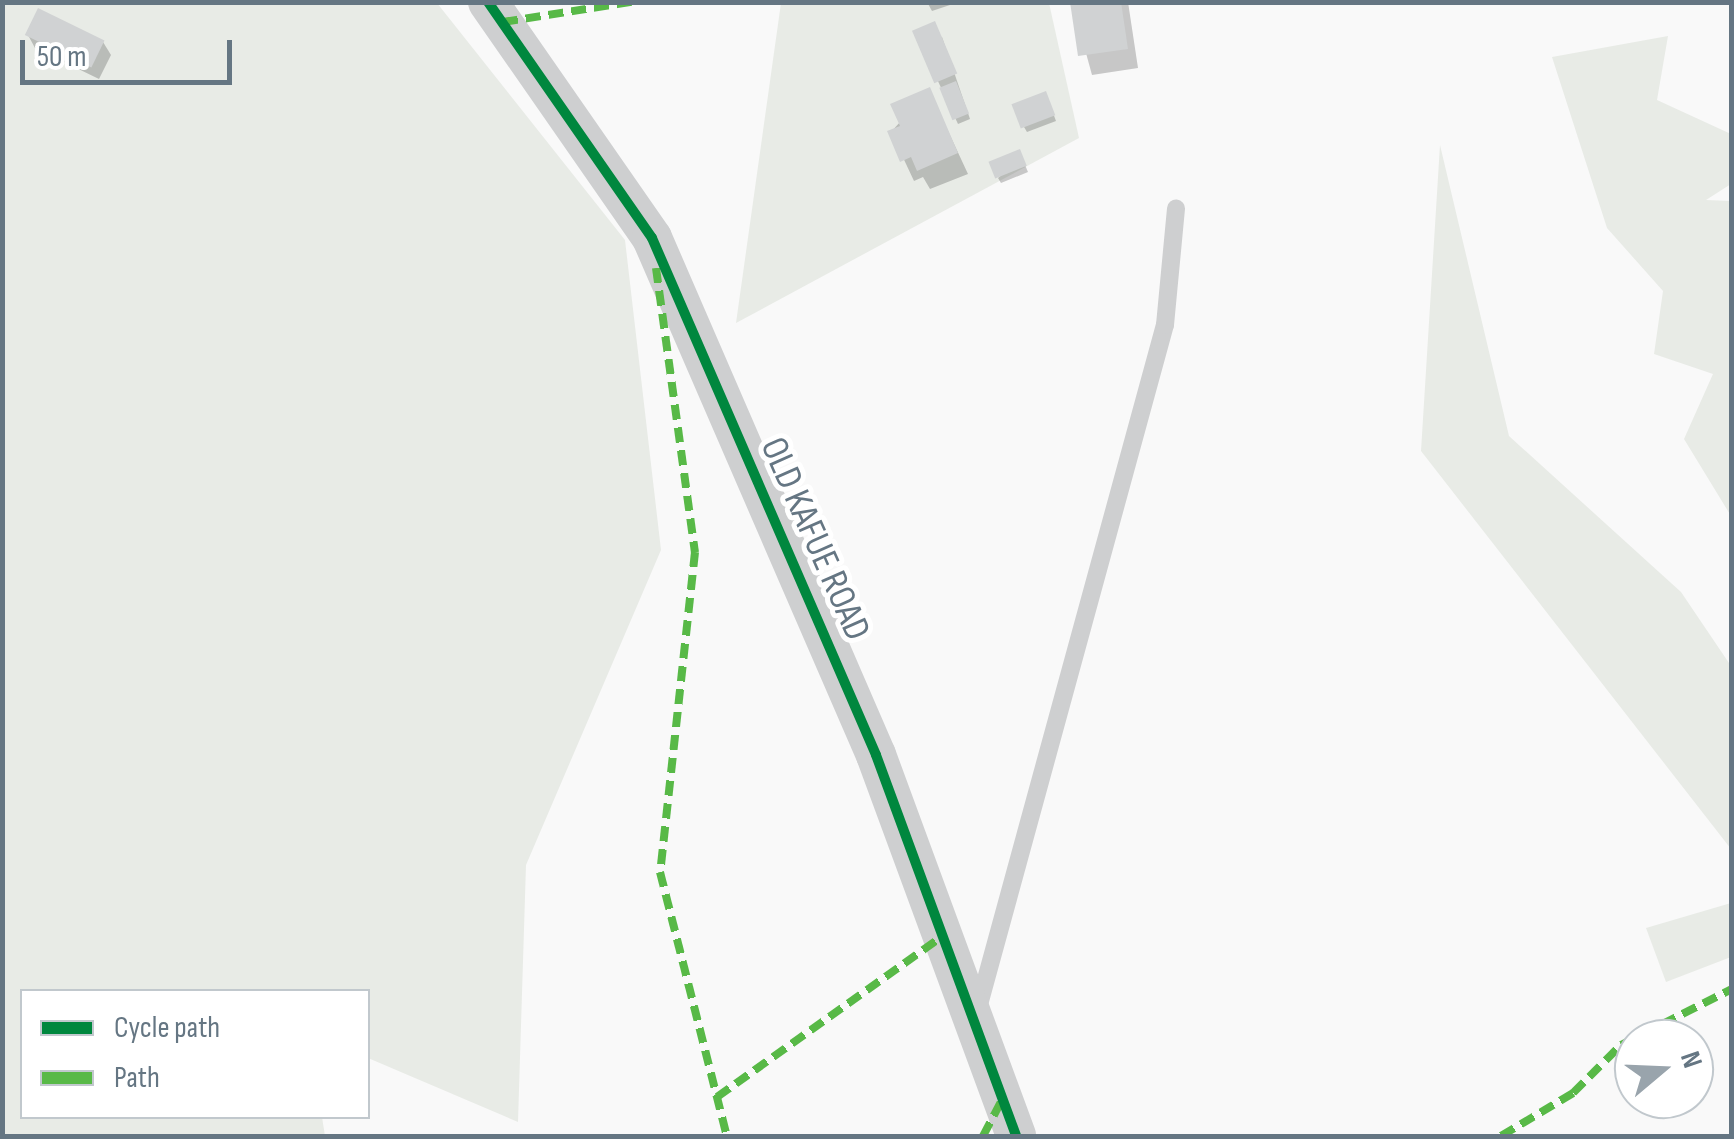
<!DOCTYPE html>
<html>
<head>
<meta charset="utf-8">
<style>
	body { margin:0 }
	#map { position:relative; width:1734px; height:1139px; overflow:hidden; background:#f9f9f9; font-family:"Sofia Sans Condensed",sans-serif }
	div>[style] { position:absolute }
	.green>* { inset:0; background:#e8ebe6 }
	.shadow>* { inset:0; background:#0003 }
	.building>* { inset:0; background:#d0d2d3; transform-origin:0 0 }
	.service>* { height:18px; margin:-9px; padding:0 9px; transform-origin:9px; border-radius:9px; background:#cecfd0 }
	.tertiary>* { height:40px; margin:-20px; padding:0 20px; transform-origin:20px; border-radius:20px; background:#cecfd0 }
	.quiet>* { height:8px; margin-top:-4px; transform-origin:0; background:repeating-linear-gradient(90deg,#58b947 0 15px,transparent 0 23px) }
	.cycleway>* { height:10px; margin:-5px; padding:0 5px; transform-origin:5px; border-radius:5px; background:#00873e }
	span { translate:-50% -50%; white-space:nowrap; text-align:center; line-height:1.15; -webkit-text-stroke:10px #fff; paint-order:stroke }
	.street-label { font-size:38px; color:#657683 }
	.frame { position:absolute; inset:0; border:5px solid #657683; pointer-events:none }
	.legend { position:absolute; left:20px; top:989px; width:350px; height:130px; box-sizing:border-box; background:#fff; border:2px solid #c1c8cd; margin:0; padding:12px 18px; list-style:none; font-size:30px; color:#657683 }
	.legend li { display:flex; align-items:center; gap:20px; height:50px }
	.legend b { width:50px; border:2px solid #c1c8cd }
	.north { position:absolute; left:1614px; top:1019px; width:100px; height:100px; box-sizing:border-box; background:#fff; border:2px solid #c1c8cd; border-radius:50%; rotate:71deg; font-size:28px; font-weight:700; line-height:40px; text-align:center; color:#657683 }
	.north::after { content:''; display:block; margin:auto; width:35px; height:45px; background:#99a4ac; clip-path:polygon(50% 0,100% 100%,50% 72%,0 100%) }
	.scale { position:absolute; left:20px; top:40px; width:212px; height:45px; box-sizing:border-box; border:5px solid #657683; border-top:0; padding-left:12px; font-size:30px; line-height:35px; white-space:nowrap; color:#657683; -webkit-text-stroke:8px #fff; paint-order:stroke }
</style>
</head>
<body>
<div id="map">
	<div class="green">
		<i style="clip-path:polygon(2px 3px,437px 3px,625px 240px,661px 550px,526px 865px,518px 1122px,368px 1058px,368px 992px,22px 992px,22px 1116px,322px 1117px,325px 1136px,3px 1136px)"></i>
		<i style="clip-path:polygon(781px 3px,1049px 3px,1079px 138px,736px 323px)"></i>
		<i style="clip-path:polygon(1668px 36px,1657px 100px,1731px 134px,1731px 184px,1706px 200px,1731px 201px,1731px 516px,1684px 439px,1713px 374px,1654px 354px,1663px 291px,1607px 228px,1552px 57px)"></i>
		<i style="clip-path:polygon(1440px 145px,1509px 436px,1681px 592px,1731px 666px,1731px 849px,1421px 451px)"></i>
		<i style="clip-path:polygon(1731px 903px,1731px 957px,1666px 982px,1646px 928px)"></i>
	</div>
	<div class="shadow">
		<i style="clip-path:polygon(927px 2px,959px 2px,932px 11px)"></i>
		<i style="clip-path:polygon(1072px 2px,1128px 2px,1138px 68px,1092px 75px)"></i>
		<i style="clip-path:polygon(915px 32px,942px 37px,970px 119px,958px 124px)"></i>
		<i style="clip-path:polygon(28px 35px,103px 42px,111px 55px,99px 79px,35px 48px)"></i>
		<i style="clip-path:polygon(929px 90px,968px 174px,930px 189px,923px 177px,914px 181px,891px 132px)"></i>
		<i style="clip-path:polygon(1048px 100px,1056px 121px,1027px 132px,1024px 127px)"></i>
		<i style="clip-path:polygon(1022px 158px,1028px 172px,1001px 183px,998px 178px)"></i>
	</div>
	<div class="building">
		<i style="clip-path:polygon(1070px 2px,1121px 2px,1128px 49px,1078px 56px)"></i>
		<i style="left:38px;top:8px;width:74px;height:30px;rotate:26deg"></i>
		<i style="left:935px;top:21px;width:57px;height:25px;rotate:67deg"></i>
		<i style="left:956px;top:81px;width:35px;height:18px;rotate:68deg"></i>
		<i style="clip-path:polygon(930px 87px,958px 153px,917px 171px,911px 157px,900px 162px,887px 131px,900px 126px,890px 104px)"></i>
		<i style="left:1046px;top:91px;width:26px;height:37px;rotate:69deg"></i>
		<i style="left:1020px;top:149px;width:18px;height:34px;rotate:68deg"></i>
	</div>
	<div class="service">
		<i style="left:977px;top:1012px;width:712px;rotate:-74.7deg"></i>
		<i style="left:1165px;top:325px;width:117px;rotate:-84.6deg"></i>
	</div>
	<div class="tertiary">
		<i style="left:488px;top:2px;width:287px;rotate:55.2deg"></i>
		<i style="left:652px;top:238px;width:563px;rotate:66.57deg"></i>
		<i style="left:876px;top:755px;width:406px;rotate:69.8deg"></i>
	</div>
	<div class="quiet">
		<i style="left:503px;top:22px;width:130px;rotate:-8.9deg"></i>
		<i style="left:656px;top:268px;width:287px;rotate:82.2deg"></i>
		<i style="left:695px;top:552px;width:322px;rotate:96.2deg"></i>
		<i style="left:660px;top:872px;width:272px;rotate:75.8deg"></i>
		<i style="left:717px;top:1097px;width:275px;rotate:-35.5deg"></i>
		<i style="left:983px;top:1136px;width:41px;rotate:-62.2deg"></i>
		<i style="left:1501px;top:1136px;width:84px;rotate:-30.8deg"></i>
		<i style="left:1573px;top:1093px;width:68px;rotate:-45deg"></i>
		<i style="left:1621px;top:1045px;width:124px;rotate:-26.8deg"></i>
	</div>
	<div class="cycleway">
		<i style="left:488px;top:2px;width:287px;rotate:55.2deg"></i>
		<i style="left:652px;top:238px;width:563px;rotate:66.57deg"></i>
		<i style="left:876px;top:755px;width:406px;rotate:69.8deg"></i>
	</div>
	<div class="street-label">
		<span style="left:815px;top:539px;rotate:66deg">OLD KAFUE ROAD</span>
	</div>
	<div class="frame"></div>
	<ul class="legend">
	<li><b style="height:12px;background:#00873e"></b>Cycle path</li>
	<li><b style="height:12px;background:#58b947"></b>Path</li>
	</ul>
	<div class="north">N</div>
	<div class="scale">50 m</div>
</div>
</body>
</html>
